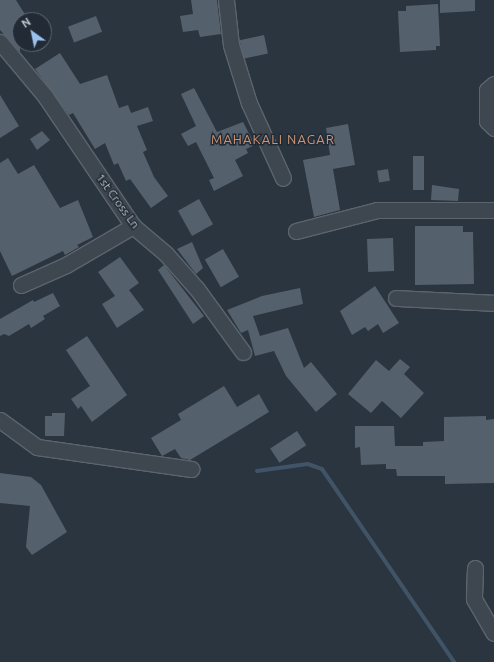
<!DOCTYPE html>
<html>
<head>
<meta charset="utf-8">
<style>
	body { margin:0 }
	#map { position:relative; width:494px; height:662px; overflow:hidden; background:#2a3540; font-family:Ubuntu,sans-serif }
	div>[style] { position:absolute }
	.stream>* { height:4px; margin:-2px; padding:0 2px; transform-origin:2px; border-radius:2px; background:#415467 }
	.building>* { inset:0; background:#55606d; transform-origin:0 0 }
	.roads { filter:drop-shadow(1px 0 #5c646d) drop-shadow(-1px 0 #5c646d) drop-shadow(0 1px #5c646d) drop-shadow(0 -1px #5c646d) }
	.minor>* { height:15px; margin:-7.5px; padding:0 7.5px; transform-origin:7.5px; border-radius:7.5px; background:#3e4650 }
	span { translate:-50% -50%; white-space:nowrap; text-align:center; line-height:1.15; -webkit-text-stroke:3px #222b35; paint-order:stroke }
	.street-label { font-size:12px; color:#bbc2ca }
	.neighbourhood-label { font-size:13px; color:#cb9475; letter-spacing:1px }
	.north { position:absolute; left:12px; top:12px; width:40px; height:40px; box-sizing:border-box; background:#222b35; border:1px solid #5f6771; border-radius:50%; rotate:327deg; font-size:11px; font-weight:700; line-height:16px; text-align:center; color:#bbc2ca }
	.north::after { content:''; display:block; margin:auto; width:14px; height:18px; background:#9cc1ee; clip-path:polygon(50% 0,100% 100%,50% 72%,0 100%) }
</style>
</head>
<body>
<div id="map">
	<div class="stream">
		<i style="left:257px;top:471px;width:51px;rotate:-7.8deg"></i>
		<i style="left:308px;top:464px;width:15px;rotate:20deg"></i>
		<i style="left:322px;top:469px;width:234px;rotate:55.6deg"></i>
	</div>
	<div class="building">
		<i style="clip-path:polygon(0 0,16px 0,26px 16px,20px 19px,20px 52px,0 30px)"></i>
		<i style="clip-path:polygon(191px 0,217px 0,221px 34px,200px 37px,198px 30px,183px 32px,180px 16px,193px 14px)"></i>
		<i style="clip-path:polygon(440px 0,475px 0,475px 11px,440px 13px)"></i>
		<i style="clip-path:polygon(438px 4px,440px 46px,436px 46px,436px 50px,400px 52px,398px 11px,406px 11px,406px 6px)"></i>
		<i style="left:96px;top:16px;width:17px;height:30px;rotate:69deg"></i>
		<i style="left:264px;top:35px;width:19px;height:25px;rotate:78deg"></i>
		<i style="clip-path:polygon(60px 53px,80px 84px,107px 75px,119px 108px,128px 105px,131px 113px,148px 107px,153px 121px,137px 126px,147px 150px,143px 152px,154px 177px,168px 196px,151px 208px,130px 179px,126px 181px,118px 163px,114px 165px,105px 143px,95px 149px,73px 113px,69px 115px,35px 69px)"></i>
		<i style="clip-path:polygon(194px 88px,217px 132px,243px 122px,255px 145px,246px 149px,248px 153px,235px 160px,243px 176px,214px 191px,209px 180px,214px 178px,196px 142px,188px 146px,181px 134px,196px 126px,181px 94px)"></i>
		<i style="clip-path:polygon(0 95px,19px 126px,0 138px)"></i>
		<i style="clip-path:polygon(348px 124px,355px 165px,333px 169px,340px 210px,314px 217px,303px 160px,330px 155px,326px 128px)"></i>
		<i style="clip-path:polygon(42px 131px,50px 140px,37px 150px,30px 139px)"></i>
		<i style="left:413px;top:156px;width:11px;height:34px"></i>
		<i style="clip-path:polygon(8px 158px,18px 174px,34px 165px,60px 208px,78px 200px,93px 237px,77px 245px,79px 247px,65px 255px,63px 251px,12px 276px,0 251px,0 163px)"></i>
		<i style="left:388px;top:169px;width:12px;height:11px;rotate:81deg"></i>
		<i style="clip-path:polygon(432px 185px,459px 189px,458px 201px,431px 200px)"></i>
		<i style="left:199px;top:199px;width:29px;height:24px;rotate:61deg"></i>
		<i style="clip-path:polygon(415px 226px,463px 226px,463px 232px,473px 232px,474px 284px,415px 285px)"></i>
		<i style="left:393px;top:238px;width:33px;height:26px;rotate:88deg"></i>
		<i style="clip-path:polygon(192px 242px,203px 268px,196px 274px,177px 249px)"></i>
		<i style="left:223px;top:249px;width:32px;height:21px;rotate:60deg"></i>
		<i style="clip-path:polygon(120px 257px,139px 283px,129px 290px,144px 310px,117px 328px,102px 304px,115px 296px,98px 272px)"></i>
		<i style="clip-path:polygon(164px 265px,204px 316px,193px 324px,158px 270px)"></i>
		<i style="clip-path:polygon(375px 286px,399px 323px,383px 333px,378px 324px,368px 331px,365px 327px,352px 335px,340px 311px)"></i>
		<i style="clip-path:polygon(300px 288px,303px 304px,253px 316px,260px 336px,288px 328px,304px 368px,311px 362px,337px 394px,316px 412px,286px 376px,274px 351px,255px 356px,248px 330px,241px 333px,227px 310px,262px 296px)"></i>
		<i style="clip-path:polygon(53px 293px,60px 306px,43px 316px,45px 319px,31px 328px,29px 324px,9px 336px,4px 334px,0 336px,0 319px,33px 300px,34px 302px)"></i>
		<i style="clip-path:polygon(87px 336px,127px 395px,92px 422px,81px 406px,78px 409px,71px 399px,90px 386px,66px 350px)"></i>
		<i style="clip-path:polygon(400px 359px,410px 367px,404px 374px,424px 393px,401px 418px,382px 401px,371px 413px,348px 394px,376px 360px,389px 371px)"></i>
		<i style="clip-path:polygon(224px 386px,237px 407px,259px 394px,269px 412px,190px 460px,181px 458px,175px 449px,162px 456px,151px 438px,181px 420px,178px 414px)"></i>
		<i style="clip-path:polygon(52px 413px,65px 413px,64px 436px,45px 436px,45px 416px,52px 416px)"></i>
		<i style="clip-path:polygon(486px 416px,486px 420px,494px 419px,494px 483px,445px 484px,445px 476px,397px 476px,396px 469px,386px 469px,386px 464px,361px 465px,360px 447px,355px 448px,355px 426px,394px 426px,395px 446px,423px 446px,423px 442px,444px 441px,444px 417px)"></i>
		<i style="left:297px;top:431px;width:17px;height:32px;rotate:57deg"></i>
		<i style="clip-path:polygon(0 473px,31px 477px,41px 485px,67px 532px,32px 555px,26px 547px,30px 506px,0 503px)"></i>
	</div>
	<div class="roads">
		<div class="minor">
			<i style="left:226px;top:0;width:45px;rotate:83.7deg"></i>
			<i style="left:231px;top:45px;width:61px;rotate:72.8deg"></i>
			<i style="left:249px;top:103px;width:82px;rotate:65.6deg"></i>
			<i style="left:0;top:42px;width:70px;rotate:50.2deg"></i>
			<i style="left:45px;top:96px;width:157px;rotate:55.9deg"></i>
			<i style="left:133px;top:226px;width:43px;rotate:40.3deg"></i>
			<i style="left:166px;top:254px;width:47px;rotate:48.5deg"></i>
			<i style="left:197px;top:289px;width:78px;rotate:53.9deg"></i>
			<i style="left:494px;top:84px;width:9px;rotate:139deg"></i>
			<i style="left:487px;top:90px;width:31px;rotate:90deg"></i>
			<i style="left:487px;top:121px;width:10px;rotate:45deg"></i>
			<i style="left:296px;top:231px;width:84px;rotate:-14.5deg"></i>
			<i style="left:377px;top:210px;width:117px"></i>
			<i style="left:21px;top:285px;width:49px;rotate:-24deg"></i>
			<i style="left:66px;top:265px;width:78px;rotate:-30.2deg"></i>
			<i style="left:396px;top:298px;width:98px;rotate:2.9deg"></i>
			<i style="left:0;top:420px;width:46px;rotate:36.1deg"></i>
			<i style="left:37px;top:447px;width:156px;rotate:8.1deg"></i>
			<i style="left:475px;top:568px;width:31px;rotate:92deg"></i>
			<i style="left:474px;top:599px;width:39px;rotate:60deg"></i>
		</div>
	</div>
	<div class="street-label">
		<span style="left:118px;top:201px;rotate:54deg">1st Cross Ln</span>
	</div>
	<div class="neighbourhood-label">
		<span style="left:273px;top:139px">MAHAKALI NAGAR</span>
	</div>
	<div class="north">N</div>
</div>
</body>
</html>
